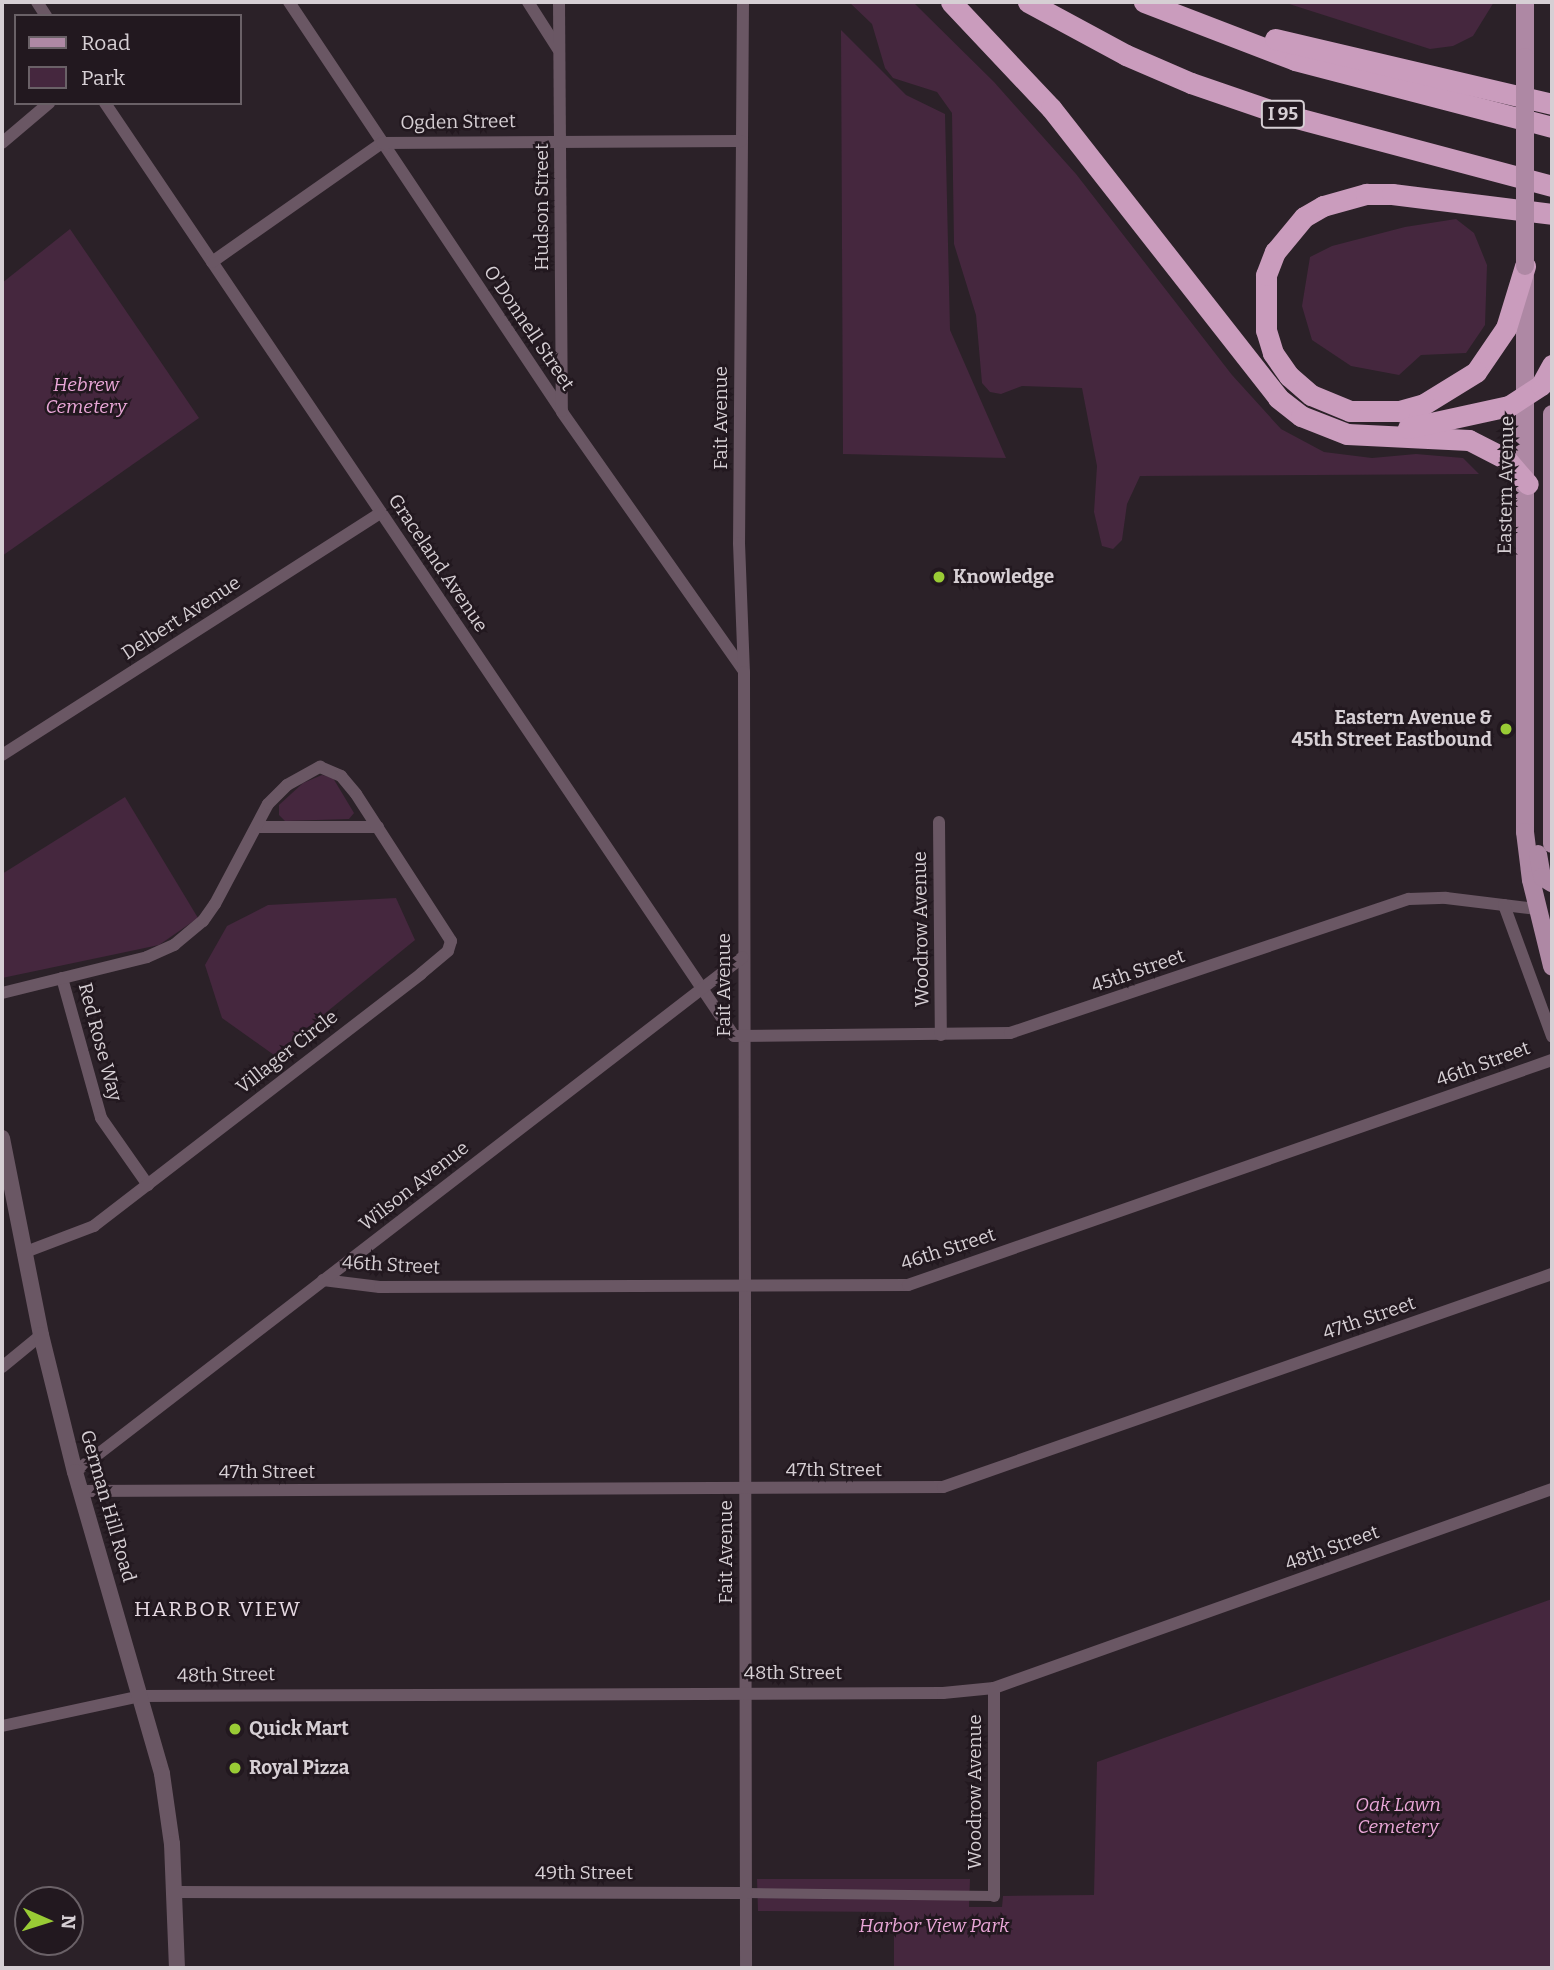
<!DOCTYPE html>
<html>
<head>
<meta charset="utf-8">
<style>
	body { margin:0 }
	#map { position:relative; width:1554px; height:1970px; overflow:hidden; background:#2b2128; font-family:Bitter,serif }
	div>[style] { position:absolute }
	.green>* { inset:0; background:#45273e }
	.pedestrian>* { height:10px; margin:-5px; padding:0 5px; transform-origin:5px; border-radius:5px; background:#6a5764 }
	.minor>* { height:12px; margin:-6px; padding:0 6px; transform-origin:6px; border-radius:6px; background:#6a5764 }
	.tertiary>* { height:16px; margin:-8px; padding:0 8px; transform-origin:8px; border-radius:8px; background:#6a5764 }
	.primary>* { height:18px; margin:-9px; padding:0 9px; transform-origin:9px; border-radius:9px; background:#ae88a4 }
	.motorway>* { height:21px; margin:-10.5px; padding:0 10.5px; transform-origin:10.5px; border-radius:10.5px; background:#ca9cbd }
	.primary-bridge>* { height:18px; margin:-9px; padding:0 9px; transform-origin:9px; border-radius:9px; background:#ae88a4 }
	.dots>* { width:19px; height:19px; translate:-50% -50%; box-sizing:border-box; border:4px solid #22181f; border-radius:50% }
	span { translate:-50% -50%; white-space:nowrap; text-align:center; line-height:1.15; -webkit-text-stroke:5px #22181f; paint-order:stroke }
	.shield-label span { padding:2px 5px; background:#22181f; border:2px solid; border-radius:5px; -webkit-text-stroke-width:0 }
	.shield-label { font-size:18px; color:#d6cfd4; font-weight:700 }
	.street-label { font-size:19px; color:#d6cfd4 }
	.park-label { font-size:19px; color:#eaa7d8; font-style:italic }
	.poi-label { font-size:19px; color:#d6cfd4; font-weight:700 }
	.left { translate:0 -50%; text-align:left }
	.right { translate:-100% -50%; text-align:right }
	.neighbourhood-label { font-size:21px; color:#e7dae3; letter-spacing:2px }
	.frame { position:absolute; inset:0; border:4px solid #d6cfd4; pointer-events:none }
	.legend { position:absolute; left:14px; top:14px; width:228px; height:91px; box-sizing:border-box; background:#22181f; border:2px solid #6a6167; margin:0; padding:9px 12px; list-style:none; font-size:21px; color:#d6cfd4 }
	.legend li { display:flex; align-items:center; gap:14px; height:35px }
	.legend b { width:35px; border:2px solid #6a6167 }
	.north { position:absolute; left:14px; top:1886px; width:70px; height:70px; box-sizing:border-box; background:#22181f; border:2px solid #6a6167; border-radius:50%; rotate:93deg; font-size:19px; font-weight:700; line-height:28px; text-align:center; color:#d6cfd4 }
	.north::after { content:''; display:block; margin:auto; width:24px; height:32px; background:#99cb35; clip-path:polygon(50% 0,100% 100%,50% 72%,0 100%) }
</style>
</head>
<body>
<div id="map">
	<div class="green">
		<i style="clip-path:polygon(849px 2px,913px 2px,994px 82px,1076px 174px,1232px 375px,1281px 429px,1324px 452px,1372px 458px,1416px 454px,1463px 458px,1479px 474px,1140px 476px,1127px 504px,1122px 540px,1113px 549px,1102px 546px,1094px 512px,1097px 466px,1082px 388px,1022px 386px,1001px 394px,990px 392px,982px 383px,976px 315px,954px 244px,952px 113px,937px 92px,893px 78px,885px 68px,872px 24px)"></i>
		<i style="clip-path:polygon(1283px 2px,1494px 2px,1473px 36px,1453px 46px,1430px 49px)"></i>
		<i style="clip-path:polygon(841px 30px,906px 95px,945px 114px,950px 330px,1006px 458px,843px 454px)"></i>
		<i style="clip-path:polygon(1456px 219px,1474px 233px,1487px 265px,1485px 325px,1466px 353px,1421px 355px,1399px 375px,1351px 366px,1312px 340px,1302px 306px,1310px 257px,1332px 246px,1405px 227px)"></i>
		<i style="clip-path:polygon(70px 229px,199px 418px,2px 556px,2px 283px)"></i>
		<i style="clip-path:polygon(322px 775px,333px 778px,354px 813px,349px 819px,285px 821px,279px 815px,279px 805px,303px 783px)"></i>
		<i style="clip-path:polygon(125px 797px,198px 918px,159px 945px,2px 978px,2px 874px)"></i>
		<i style="clip-path:polygon(396px 898px,415px 940px,274px 1055px,222px 1018px,205px 965px,227px 926px,268px 905px)"></i>
		<i style="clip-path:polygon(1552px 1599px,1552px 1968px,894px 1968px,894px 1912px,758px 1911px,757px 1879px,970px 1879px,969px 1907px,1002px 1907px,1003px 1896px,1094px 1895px,1097px 1762px)"></i>
	</div>
	<div class="pedestrian">
		<i style="left:747px;top:1893px;width:247px;rotate:0.7deg"></i>
	</div>
	<div class="minor">
		<i style="left:37px;top:2px;width:17px;rotate:57deg"></i>
		<i style="left:289px;top:2px;width:493px;rotate:56.3deg"></i>
		<i style="left:562px;top:412px;width:315px;rotate:54.9deg"></i>
		<i style="left:528px;top:2px;width:56px;rotate:57.4deg"></i>
		<i style="left:559px;top:2px;width:409px;rotate:89.6deg"></i>
		<i style="left:743px;top:2px;width:541px;rotate:90.42deg"></i>
		<i style="left:739px;top:543px;width:129px;rotate:87.8deg"></i>
		<i style="left:744px;top:672px;width:1296px;rotate:89.91deg"></i>
		<i style="left:105px;top:103px;width:1125px;rotate:56.01deg"></i>
		<i style="left:734px;top:1036px;width:276px;rotate:-0.6deg"></i>
		<i style="left:1010px;top:1033px;width:421px;rotate:-18.6deg"></i>
		<i style="left:1409px;top:899px;width:37px;rotate:-2deg"></i>
		<i style="left:1446px;top:898px;width:92px;rotate:6.9deg"></i>
		<i style="left:2px;top:143px;width:62px;rotate:-40.4deg"></i>
		<i style="left:212px;top:262px;width:208px;rotate:-35deg"></i>
		<i style="left:382px;top:143px;width:359px;rotate:-0.3deg"></i>
		<i style="left:2px;top:755px;width:450px;rotate:-32.6deg"></i>
		<i style="left:939px;top:822px;width:213px;rotate:89.5deg"></i>
		<i style="left:257px;top:827px;width:121px"></i>
		<i style="left:1504px;top:905px;width:140px;rotate:69.9deg"></i>
		<i style="left:62px;top:978px;width:145px;rotate:74.4deg"></i>
		<i style="left:101px;top:1118px;width:82px;rotate:55deg"></i>
		<i style="left:2px;top:993px;width:149px;rotate:-13.9deg"></i>
		<i style="left:147px;top:957px;width:30px;rotate:-24deg"></i>
		<i style="left:174px;top:945px;width:38px;rotate:-40deg"></i>
		<i style="left:203px;top:921px;width:21px;rotate:-55deg"></i>
		<i style="left:215px;top:904px;width:113px;rotate:-62.1deg"></i>
		<i style="left:268px;top:804px;width:27px;rotate:-45deg"></i>
		<i style="left:287px;top:785px;width:38px;rotate:-29deg"></i>
		<i style="left:320px;top:767px;width:23px;rotate:23deg"></i>
		<i style="left:341px;top:776px;width:23px;rotate:50deg"></i>
		<i style="left:356px;top:794px;width:175px;rotate:57.1deg"></i>
		<i style="left:451px;top:941px;width:10px;rotate:107deg"></i>
		<i style="left:448px;top:951px;width:35px;rotate:140deg"></i>
		<i style="left:421px;top:974px;width:413px;rotate:142.4deg"></i>
		<i style="left:94px;top:1226px;width:76px;rotate:159.2deg"></i>
		<i style="left:323px;top:1280px;width:57px;rotate:7deg"></i>
		<i style="left:380px;top:1287px;width:528px;rotate:-0.22deg"></i>
		<i style="left:908px;top:1285px;width:682px;rotate:-19.26deg"></i>
		<i style="left:2px;top:1367px;width:50px;rotate:-39.4deg"></i>
		<i style="left:75px;top:1472px;width:843px;rotate:-37.63deg"></i>
		<i style="left:80px;top:1491px;width:863px;rotate:-0.27deg"></i>
		<i style="left:943px;top:1487px;width:645px;rotate:-19.28deg"></i>
		<i style="left:2px;top:1726px;width:142px;rotate:-12.2deg"></i>
		<i style="left:141px;top:1696px;width:802px;rotate:-0.21deg"></i>
		<i style="left:943px;top:1693px;width:51px;rotate:-5.6deg"></i>
		<i style="left:994px;top:1688px;width:592px;rotate:-19.63deg"></i>
		<i style="left:174px;top:1892px;width:573px;rotate:0.1deg"></i>
		<i style="left:994px;top:1896px;width:208px;rotate:-90deg"></i>
	</div>
	<div class="tertiary">
		<i style="left:2px;top:1138px;width:201px;rotate:78.8deg"></i>
		<i style="left:41px;top:1335px;width:141px;rotate:76.1deg"></i>
		<i style="left:75px;top:1472px;width:314px;rotate:73.9deg"></i>
		<i style="left:162px;top:1774px;width:71px;rotate:81.9deg"></i>
		<i style="left:172px;top:1844px;width:124px;rotate:87.7deg"></i>
	</div>
	<div class="primary">
		<i style="left:1525px;top:57px;width:55px;rotate:-90deg"></i>
		<i style="left:1525px;top:277px;width:555px;rotate:90deg"></i>
		<i style="left:1525px;top:832px;width:48px;rotate:82.9deg"></i>
		<i style="left:1531px;top:880px;width:89px;rotate:76.3deg"></i>
		<i style="left:1552px;top:414px;width:430px;rotate:90deg"></i>
		<i style="left:1538px;top:854px;width:23px;rotate:80deg"></i>
		<i style="left:1542px;top:877px;width:12px;rotate:31deg"></i>
	</div>
	<div class="motorway">
		<i style="left:951px;top:2px;width:146px;rotate:46.7deg"></i>
		<i style="left:1051px;top:108px;width:368px;rotate:51.9deg"></i>
		<i style="left:1278px;top:398px;width:29px;rotate:38deg"></i>
		<i style="left:1301px;top:416px;width:49px;rotate:21.4deg"></i>
		<i style="left:1347px;top:434px;width:122px;rotate:2.8deg"></i>
		<i style="left:1469px;top:440px;width:42px;rotate:27.2deg"></i>
		<i style="left:1506px;top:459px;width:33px;rotate:49deg"></i>
		<i style="left:1028px;top:2px;width:111px;rotate:28.4deg"></i>
		<i style="left:1126px;top:55px;width:71px;rotate:23.3deg"></i>
		<i style="left:1191px;top:83px;width:92px;rotate:19deg"></i>
		<i style="left:1278px;top:113px;width:284px;rotate:14.9deg"></i>
		<i style="left:1144px;top:2px;width:162px;rotate:21deg"></i>
		<i style="left:1295px;top:60px;width:266px;rotate:14.6deg"></i>
		<i style="left:1275px;top:39px;width:285px;rotate:13.2deg"></i>
		<i style="left:1525px;top:266px;width:65px;rotate:107deg"></i>
		<i style="left:1506px;top:328px;width:53px;rotate:124.3deg"></i>
		<i style="left:1476px;top:372px;width:61px;rotate:148.4deg"></i>
		<i style="left:1424px;top:404px;width:26px;rotate:164deg"></i>
		<i style="left:1399px;top:411px;width:49px;rotate:180deg"></i>
		<i style="left:1350px;top:411px;width:42px;rotate:-157.7deg"></i>
		<i style="left:1311px;top:395px;width:29px;rotate:-139deg"></i>
		<i style="left:1289px;top:376px;width:28px;rotate:-125deg"></i>
		<i style="left:1273px;top:353px;width:24px;rotate:-107deg"></i>
		<i style="left:1266px;top:330px;width:55px;rotate:-90deg"></i>
		<i style="left:1266px;top:275px;width:25px;rotate:-69deg"></i>
		<i style="left:1275px;top:252px;width:45px;rotate:-50.4deg"></i>
		<i style="left:1304px;top:217px;width:22px;rotate:-30deg"></i>
		<i style="left:1323px;top:206px;width:45px;rotate:-15.6deg"></i>
		<i style="left:1366px;top:194px;width:26px"></i>
		<i style="left:1392px;top:194px;width:161px;rotate:7.1deg"></i>
		<i style="left:1408px;top:428px;width:103px;rotate:-12.3deg"></i>
		<i style="left:1509px;top:406px;width:38px;rotate:-33deg"></i>
		<i style="left:1541px;top:385px;width:23px;rotate:-61deg"></i>
	</div>
	<div class="primary-bridge">
		<i style="left:1525px;top:57px;width:209px;rotate:90deg"></i>
	</div>
	<div class="dots">
		<i style="left:939px;top:577px;background:#99cb35"></i>
		<i style="left:1506px;top:729px;background:#99cb35"></i>
		<i style="left:235px;top:1729px;background:#99cb35"></i>
		<i style="left:235px;top:1768px;background:#99cb35"></i>
	</div>
	<div class="shield-label">
		<span style="left:1283px;top:114px">I 95</span>
	</div>
	<div class="street-label">
		<span style="left:458px;top:122px;rotate:-1deg">Ogden Street</span>
		<span style="left:542px;top:207px;rotate:-90deg">Hudson Street</span>
		<span style="left:529px;top:328px;rotate:56deg">O'Donnell Street</span>
		<span style="left:721px;top:418px;rotate:-90deg">Fait Avenue</span>
		<span style="left:1506px;top:485px;rotate:-89deg">Eastern Avenue</span>
		<span style="left:438px;top:563px;rotate:56deg">Graceland Avenue</span>
		<span style="left:181px;top:618px;rotate:-33deg">Delbert Avenue</span>
		<span style="left:921px;top:929px;rotate:-91deg">Woodrow Avenue</span>
		<span style="left:1138px;top:971px;rotate:-19deg">45th Street</span>
		<span style="left:724px;top:985px;rotate:-90deg">Fait Avenue</span>
		<span style="left:100px;top:1042px;rotate:75deg">Red Rose Way</span>
		<span style="left:287px;top:1052px;rotate:-38deg">Villager Circle</span>
		<span style="left:1483px;top:1064px;rotate:-20deg">46th Street</span>
		<span style="left:414px;top:1186px;rotate:-38deg">Wilson Avenue</span>
		<span style="left:948px;top:1249px;rotate:-18deg">46th Street</span>
		<span style="left:391px;top:1265px;rotate:3deg">46th Street</span>
		<span style="left:1369px;top:1318px;rotate:-19deg">47th Street</span>
		<span style="left:834px;top:1470px">47th Street</span>
		<span style="left:267px;top:1472px">47th Street</span>
		<span style="left:108px;top:1506px;rotate:74deg">German Hill Road</span>
		<span style="left:1332px;top:1548px;rotate:-20deg">48th Street</span>
		<span style="left:726px;top:1552px;rotate:-90deg">Fait Avenue</span>
		<span style="left:793px;top:1673px">48th Street</span>
		<span style="left:226px;top:1675px;rotate:-1deg">48th Street</span>
		<span style="left:975px;top:1792px;rotate:-90deg">Woodrow Avenue</span>
		<span style="left:584px;top:1873px">49th Street</span>
	</div>
	<div class="park-label">
		<span style="left:86px;top:396px">Hebrew<br>Cemetery</span>
		<span style="left:1398px;top:1816px">Oak Lawn<br>Cemetery</span>
		<span style="left:934px;top:1926px">Harbor View Park</span>
	</div>
	<div class="poi-label">
		<span class="left" style="left:953px;top:577px">Knowledge</span>
		<span class="right" style="left:1492px;top:729px">Eastern Avenue &amp;<br>45th Street Eastbound</span>
		<span class="left" style="left:249px;top:1729px">Quick Mart</span>
		<span class="left" style="left:249px;top:1768px">Royal Pizza</span>
	</div>
	<div class="neighbourhood-label">
		<span style="left:218px;top:1609px">HARBOR VIEW</span>
	</div>
	<div class="frame"></div>
	<ul class="legend">
	<li><b style="height:9px;background:#ae88a4"></b>Road</li>
	<li><b style="height:19px;background:#45273e"></b>Park</li>
	</ul>
	<div class="north">N</div>
</div>
</body>
</html>
